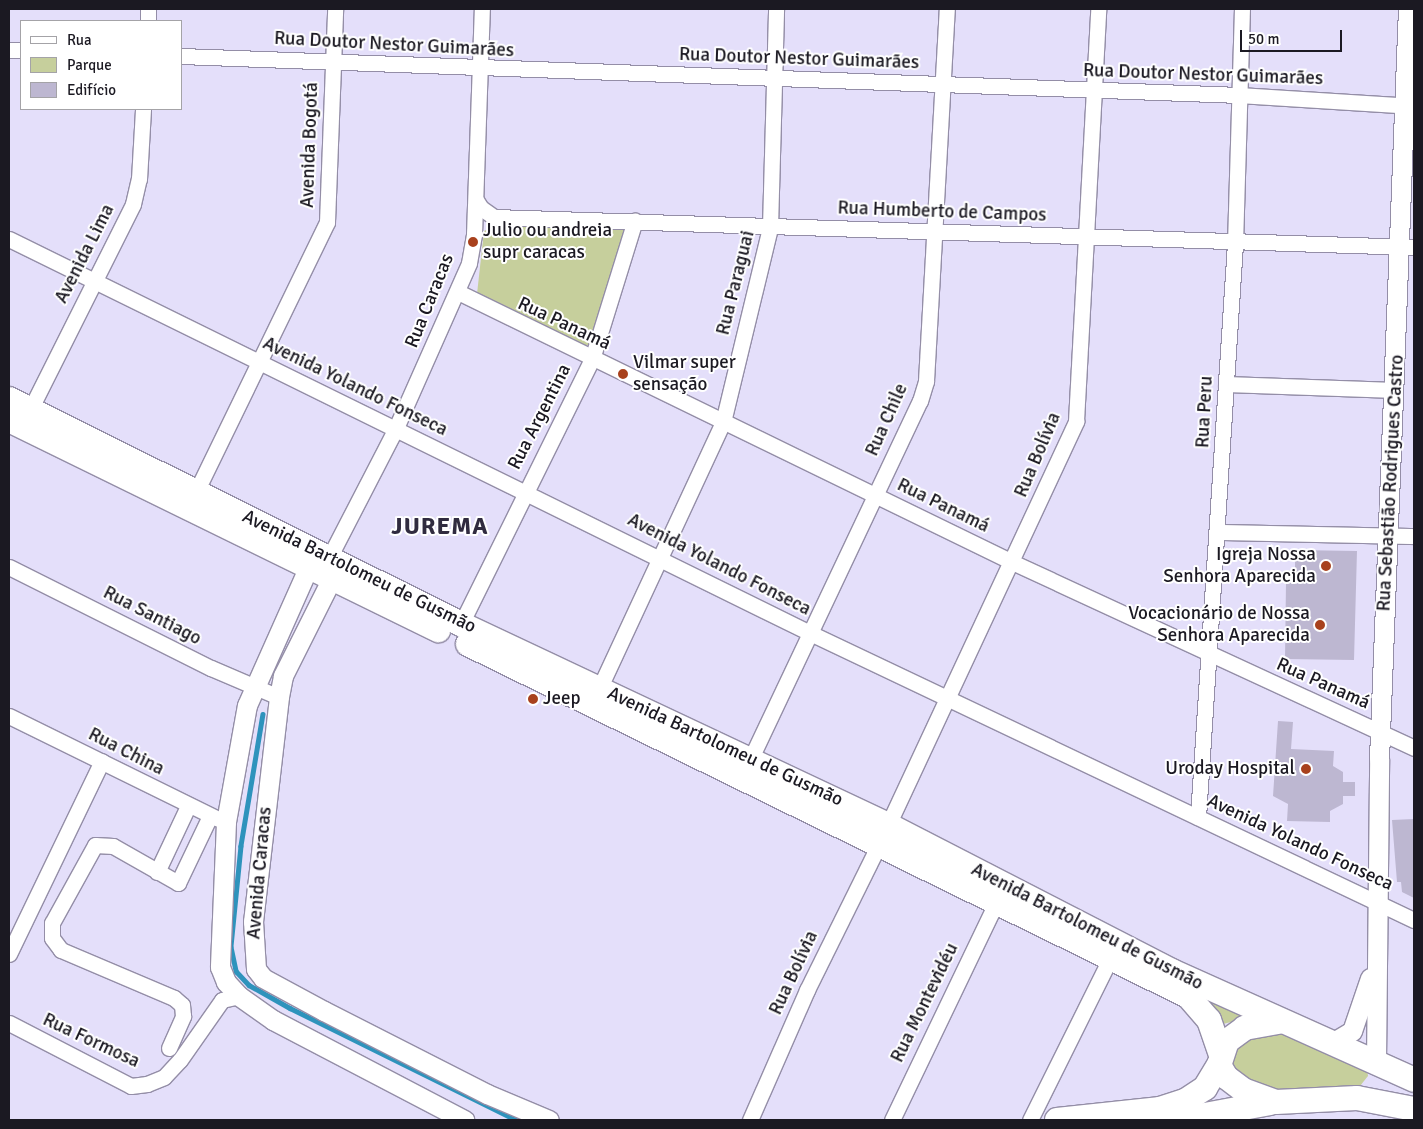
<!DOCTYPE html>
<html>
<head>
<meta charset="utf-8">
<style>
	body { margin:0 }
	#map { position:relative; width:1423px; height:1129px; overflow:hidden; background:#e4dffa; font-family:Signika,sans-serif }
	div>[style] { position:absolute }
	.green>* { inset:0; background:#c6cf9c }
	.stream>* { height:4.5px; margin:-2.25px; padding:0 2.25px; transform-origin:2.25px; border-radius:2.25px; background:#2e93bc }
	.building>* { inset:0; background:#bdb7d1 }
	.roads { filter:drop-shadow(1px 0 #948ea7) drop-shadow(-1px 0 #948ea7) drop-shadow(0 1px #948ea7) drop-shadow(0 -1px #948ea7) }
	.minor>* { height:15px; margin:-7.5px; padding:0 7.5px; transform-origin:7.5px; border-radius:7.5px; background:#fff }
	.tertiary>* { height:19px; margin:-9.5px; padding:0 9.5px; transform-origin:9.5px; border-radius:9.5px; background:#fff }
	.primary>* { height:24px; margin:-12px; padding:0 12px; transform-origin:12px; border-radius:12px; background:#fff }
	.dots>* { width:14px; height:14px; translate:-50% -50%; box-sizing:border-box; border:2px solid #fff; border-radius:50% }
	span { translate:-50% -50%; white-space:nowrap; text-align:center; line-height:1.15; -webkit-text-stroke:4px #fff; paint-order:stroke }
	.street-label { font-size:19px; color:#1b1922 }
	.poi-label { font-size:19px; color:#1b1922 }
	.left { translate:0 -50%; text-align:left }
	.right { translate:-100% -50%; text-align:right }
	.district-label { font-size:24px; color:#302b3f; font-weight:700; letter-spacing:1px }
	.frame { position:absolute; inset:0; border:10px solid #1b1922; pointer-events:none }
	.legend { position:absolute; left:20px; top:20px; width:162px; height:90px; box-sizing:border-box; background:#fff; border:1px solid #a4a3a7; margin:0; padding:6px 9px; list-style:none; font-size:15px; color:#1b1922 }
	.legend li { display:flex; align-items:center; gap:10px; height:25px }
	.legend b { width:25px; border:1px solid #a4a3a7 }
	.scale { position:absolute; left:1240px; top:30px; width:102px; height:22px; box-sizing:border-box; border:2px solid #1b1922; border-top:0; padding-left:6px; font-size:15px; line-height:18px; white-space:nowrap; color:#1b1922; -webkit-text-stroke:4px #fff; paint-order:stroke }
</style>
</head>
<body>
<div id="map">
	<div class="green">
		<i style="clip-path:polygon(503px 222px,625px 228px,593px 345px,582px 345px,477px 294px,484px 231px)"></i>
		<i style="clip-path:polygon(1205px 996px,1247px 1018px,1223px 1024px)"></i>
		<i style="clip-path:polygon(1263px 1032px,1290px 1036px,1367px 1069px,1368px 1076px,1356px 1091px,1286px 1095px,1231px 1075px,1228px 1054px,1236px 1042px)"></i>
	</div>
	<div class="stream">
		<i style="left:263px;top:714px;width:134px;rotate:99.5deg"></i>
		<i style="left:241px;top:846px;width:101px;rotate:95.7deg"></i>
		<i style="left:231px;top:947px;width:25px;rotate:78deg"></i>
		<i style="left:236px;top:971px;width:19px;rotate:47deg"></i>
		<i style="left:249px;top:985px;width:47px;rotate:29.3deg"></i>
		<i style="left:290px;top:1008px;width:253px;rotate:26.3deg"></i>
	</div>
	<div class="building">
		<i style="clip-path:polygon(1295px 550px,1357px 551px,1354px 660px,1285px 659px,1286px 582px,1295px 582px)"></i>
		<i style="clip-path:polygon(1278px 721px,1293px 722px,1291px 749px,1334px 751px,1333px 766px,1343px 772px,1343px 782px,1355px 782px,1355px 796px,1343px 796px,1343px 804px,1330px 811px,1330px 822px,1287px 821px,1288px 804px,1273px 796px)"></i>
		<i style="clip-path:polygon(1414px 819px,1414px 898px,1402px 892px,1401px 882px,1397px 882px,1392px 820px)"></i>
	</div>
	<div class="roads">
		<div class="minor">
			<i style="left:148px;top:21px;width:12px;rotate:-90deg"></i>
			<i style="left:9px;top:50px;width:12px"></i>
			<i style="left:181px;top:56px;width:1058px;rotate:2.11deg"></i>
			<i style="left:1238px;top:95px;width:176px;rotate:3.6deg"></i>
			<i style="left:476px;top:200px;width:9px;rotate:58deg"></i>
			<i style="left:481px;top:208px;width:16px;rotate:35deg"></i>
			<i style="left:494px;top:217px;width:920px;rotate:1.87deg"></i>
			<i style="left:9px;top:239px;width:893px;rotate:26.19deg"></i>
			<i style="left:810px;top:633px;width:669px;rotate:25.42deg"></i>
			<i style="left:458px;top:292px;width:616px;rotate:25.98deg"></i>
			<i style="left:1012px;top:562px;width:443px;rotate:24.8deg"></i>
			<i style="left:1226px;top:384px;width:169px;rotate:2deg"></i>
			<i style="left:30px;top:410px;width:230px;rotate:-63.4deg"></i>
			<i style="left:133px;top:204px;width:26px;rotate:-77deg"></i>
			<i style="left:139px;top:179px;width:70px;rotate:-86.7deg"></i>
			<i style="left:196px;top:492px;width:300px;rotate:-64.1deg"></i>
			<i style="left:327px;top:222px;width:213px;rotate:-87.8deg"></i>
			<i style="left:1218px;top:532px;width:196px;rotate:1.2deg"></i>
			<i style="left:330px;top:556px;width:144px;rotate:-62.7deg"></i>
			<i style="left:396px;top:428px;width:180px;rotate:-66.1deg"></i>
			<i style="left:469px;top:263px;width:29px;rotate:-80deg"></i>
			<i style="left:474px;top:234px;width:225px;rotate:-88deg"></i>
			<i style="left:9px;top:567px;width:226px;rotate:26.6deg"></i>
			<i style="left:211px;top:668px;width:74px;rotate:23.1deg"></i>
			<i style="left:461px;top:624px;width:296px;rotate:-63.7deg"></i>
			<i style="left:592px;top:359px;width:145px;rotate:-72.8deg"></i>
			<i style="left:600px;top:687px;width:292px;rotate:-65.1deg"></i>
			<i style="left:723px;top:422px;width:201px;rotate:-76.4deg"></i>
			<i style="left:770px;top:227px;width:218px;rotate:-88.4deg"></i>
			<i style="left:9px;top:716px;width:233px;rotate:26.2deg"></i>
			<i style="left:751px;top:758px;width:395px;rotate:-64.7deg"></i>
			<i style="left:920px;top:401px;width:21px;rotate:-73deg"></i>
			<i style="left:926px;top:381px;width:373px;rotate:-86.8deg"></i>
			<i style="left:1198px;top:817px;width:574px;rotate:-86.31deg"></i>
			<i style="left:1235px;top:244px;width:235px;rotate:-88.3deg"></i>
			<i style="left:888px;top:825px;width:446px;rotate:-65deg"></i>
			<i style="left:1076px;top:421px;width:413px;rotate:-86.9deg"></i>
			<i style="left:157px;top:872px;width:73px;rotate:-64.8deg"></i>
			<i style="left:9px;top:954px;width:214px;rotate:-64.3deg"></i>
			<i style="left:9px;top:1023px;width:137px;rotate:27.3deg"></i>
			<i style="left:131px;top:1086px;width:16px;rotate:-7deg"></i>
			<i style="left:147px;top:1084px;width:18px;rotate:-22deg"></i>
			<i style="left:164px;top:1077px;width:23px;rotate:-47deg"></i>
			<i style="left:180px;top:1060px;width:73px;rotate:-55deg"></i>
			<i style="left:222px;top:1000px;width:17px;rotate:-13deg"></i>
			<i style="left:169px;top:1048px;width:35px;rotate:-66deg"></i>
			<i style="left:183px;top:1016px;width:11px;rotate:-95deg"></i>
			<i style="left:182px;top:1005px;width:11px;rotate:-139deg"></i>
			<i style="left:174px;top:998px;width:123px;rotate:-157deg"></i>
			<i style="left:61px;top:950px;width:15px;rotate:-127deg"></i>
			<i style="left:52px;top:938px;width:15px;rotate:-90deg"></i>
			<i style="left:52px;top:923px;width:89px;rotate:-61.1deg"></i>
			<i style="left:95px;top:845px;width:18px;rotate:3deg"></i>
			<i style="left:113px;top:846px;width:75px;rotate:29.6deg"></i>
			<i style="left:178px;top:883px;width:74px;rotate:-64.5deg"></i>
			<i style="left:750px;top:1120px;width:142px;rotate:-66.3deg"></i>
			<i style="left:807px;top:990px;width:163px;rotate:-63.7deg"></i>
			<i style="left:892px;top:1120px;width:241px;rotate:-64.4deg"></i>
			<i style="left:1030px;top:1120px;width:180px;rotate:-63.6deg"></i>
		</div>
		<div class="tertiary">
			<i style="left:309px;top:566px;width:152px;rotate:114deg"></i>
			<i style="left:247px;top:705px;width:119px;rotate:100.2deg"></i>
			<i style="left:226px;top:822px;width:145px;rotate:92.4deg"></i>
			<i style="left:220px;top:967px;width:16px;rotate:68deg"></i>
			<i style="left:226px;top:982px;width:19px;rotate:47deg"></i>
			<i style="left:239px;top:996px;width:42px;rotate:35.2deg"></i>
			<i style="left:273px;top:1020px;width:216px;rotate:27.6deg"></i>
			<i style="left:332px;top:578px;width:110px;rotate:116.6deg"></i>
			<i style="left:283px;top:676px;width:21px;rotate:101deg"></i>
			<i style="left:279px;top:697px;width:226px;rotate:96.6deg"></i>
			<i style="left:253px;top:921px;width:48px;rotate:86.4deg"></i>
			<i style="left:256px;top:969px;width:11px;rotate:52deg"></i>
			<i style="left:263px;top:978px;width:69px;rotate:28.4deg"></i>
			<i style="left:324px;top:1011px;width:183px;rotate:27deg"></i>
			<i style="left:487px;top:1094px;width:67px;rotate:22.8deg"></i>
			<i style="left:1332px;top:1043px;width:23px;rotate:-31deg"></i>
			<i style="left:1352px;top:1031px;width:56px;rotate:-71.2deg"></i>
			<i style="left:1376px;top:1062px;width:303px;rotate:-89.4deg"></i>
			<i style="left:1379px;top:759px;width:751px;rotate:-87.79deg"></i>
		</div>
		<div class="primary">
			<i style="left:9px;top:399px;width:505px;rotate:26.46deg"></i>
			<i style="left:461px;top:624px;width:472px;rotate:25.2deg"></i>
			<i style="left:888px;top:825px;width:319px;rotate:27.2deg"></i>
			<i style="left:1172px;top:971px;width:265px;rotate:24.2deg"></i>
			<i style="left:9px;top:420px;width:478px;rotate:26.1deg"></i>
			<i style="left:468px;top:644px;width:801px;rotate:26.05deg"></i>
			<i style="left:1188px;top:996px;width:32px;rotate:49deg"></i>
			<i style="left:1209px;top:1020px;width:37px;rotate:71deg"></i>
			<i style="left:1278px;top:1022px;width:34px;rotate:170deg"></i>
			<i style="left:1245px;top:1028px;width:22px;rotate:144deg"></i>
			<i style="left:1227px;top:1041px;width:25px;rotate:108deg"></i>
			<i style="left:1219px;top:1065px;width:14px;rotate:60deg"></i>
			<i style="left:1226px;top:1077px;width:21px;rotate:37deg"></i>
			<i style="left:1243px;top:1090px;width:35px;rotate:20deg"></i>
			<i style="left:1276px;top:1102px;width:81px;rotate:-2.8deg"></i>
			<i style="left:1357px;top:1098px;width:58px;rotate:10.9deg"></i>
			<i style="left:1057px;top:1120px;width:104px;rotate:-6.1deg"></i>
			<i style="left:1160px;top:1109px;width:26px;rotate:-18deg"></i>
			<i style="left:1185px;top:1101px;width:24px;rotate:-33deg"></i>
			<i style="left:1205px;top:1088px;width:27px;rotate:-59deg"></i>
			<i style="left:1178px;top:1120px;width:94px;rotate:-10.5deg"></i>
		</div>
	</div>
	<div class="dots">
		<i style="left:473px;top:242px;background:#a8411d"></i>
		<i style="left:623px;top:374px;background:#a8411d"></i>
		<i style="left:1326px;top:566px;background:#a8411d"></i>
		<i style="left:1320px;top:625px;background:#a8411d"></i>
		<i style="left:533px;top:699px;background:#a8411d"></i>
		<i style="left:1306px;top:769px;background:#a8411d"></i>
	</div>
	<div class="street-label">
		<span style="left:394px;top:45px;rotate:3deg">Rua Doutor Nestor Guimarães</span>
		<span style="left:799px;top:59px;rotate:2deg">Rua Doutor Nestor Guimarães</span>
		<span style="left:1203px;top:75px;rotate:2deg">Rua Doutor Nestor Guimarães</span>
		<span style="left:310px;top:145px;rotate:-88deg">Avenida Bogotá</span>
		<span style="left:942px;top:212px;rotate:2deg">Rua Humberto de Campos</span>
		<span style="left:85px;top:254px;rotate:-63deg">Avenida Lima</span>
		<span style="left:736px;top:283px;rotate:-76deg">Rua Paraguai</span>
		<span style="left:430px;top:301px;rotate:-68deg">Rua Caracas</span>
		<span style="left:564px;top:324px;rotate:25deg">Rua Panamá</span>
		<span style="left:355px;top:387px;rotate:26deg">Avenida Yolando Fonseca</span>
		<span style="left:1205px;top:412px;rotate:-87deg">Rua Peru</span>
		<span style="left:540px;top:417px;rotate:-63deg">Rua Argentina</span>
		<span style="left:887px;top:420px;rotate:-66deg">Rua Chile</span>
		<span style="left:1038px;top:455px;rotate:-67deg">Rua Bolívia</span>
		<span style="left:1391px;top:483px;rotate:-87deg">Rua Sebastião Rodrigues Castro</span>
		<span style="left:943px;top:506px;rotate:26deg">Rua Panamá</span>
		<span style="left:719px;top:565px;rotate:27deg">Avenida Yolando Fonseca</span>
		<span style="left:359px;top:572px;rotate:26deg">Avenida Bartolomeu de Gusmão</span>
		<span style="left:152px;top:616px;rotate:27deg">Rua Santiago</span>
		<span style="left:1323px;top:684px;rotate:24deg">Rua Panamá</span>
		<span style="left:725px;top:747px;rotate:25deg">Avenida Bartolomeu de Gusmão</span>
		<span style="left:126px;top:752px;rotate:27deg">Rua China</span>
		<span style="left:1300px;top:843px;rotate:25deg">Avenida Yolando Fonseca</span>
		<span style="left:260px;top:873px;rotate:-85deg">Avenida Caracas</span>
		<span style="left:1087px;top:927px;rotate:27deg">Avenida Bartolomeu de Gusmão</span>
		<span style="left:794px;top:973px;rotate:-65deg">Rua Bolívia</span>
		<span style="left:925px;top:1003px;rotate:-64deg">Rua Montevidéu</span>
		<span style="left:91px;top:1041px;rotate:25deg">Rua Formosa</span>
	</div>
	<div class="poi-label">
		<span class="left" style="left:483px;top:242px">Julio ou andreia<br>supr caracas</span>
		<span class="left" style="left:633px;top:374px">Vilmar super<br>sensação</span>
		<span class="right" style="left:1316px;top:566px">Igreja Nossa<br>Senhora Aparecida</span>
		<span class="right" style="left:1310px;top:625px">Vocacionário de Nossa<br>Senhora Aparecida</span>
		<span class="left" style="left:543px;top:699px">Jeep</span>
		<span class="right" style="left:1295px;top:769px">Uroday Hospital</span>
	</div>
	<div class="district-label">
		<span style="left:440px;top:527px">JUREMA</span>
	</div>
	<div class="frame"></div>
	<ul class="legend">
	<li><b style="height:6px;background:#fff"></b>Rua</li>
	<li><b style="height:14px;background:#c6cf9c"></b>Parque</li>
	<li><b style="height:14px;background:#bdb7d1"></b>Edifício</li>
	</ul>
	<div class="scale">50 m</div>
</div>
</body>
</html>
